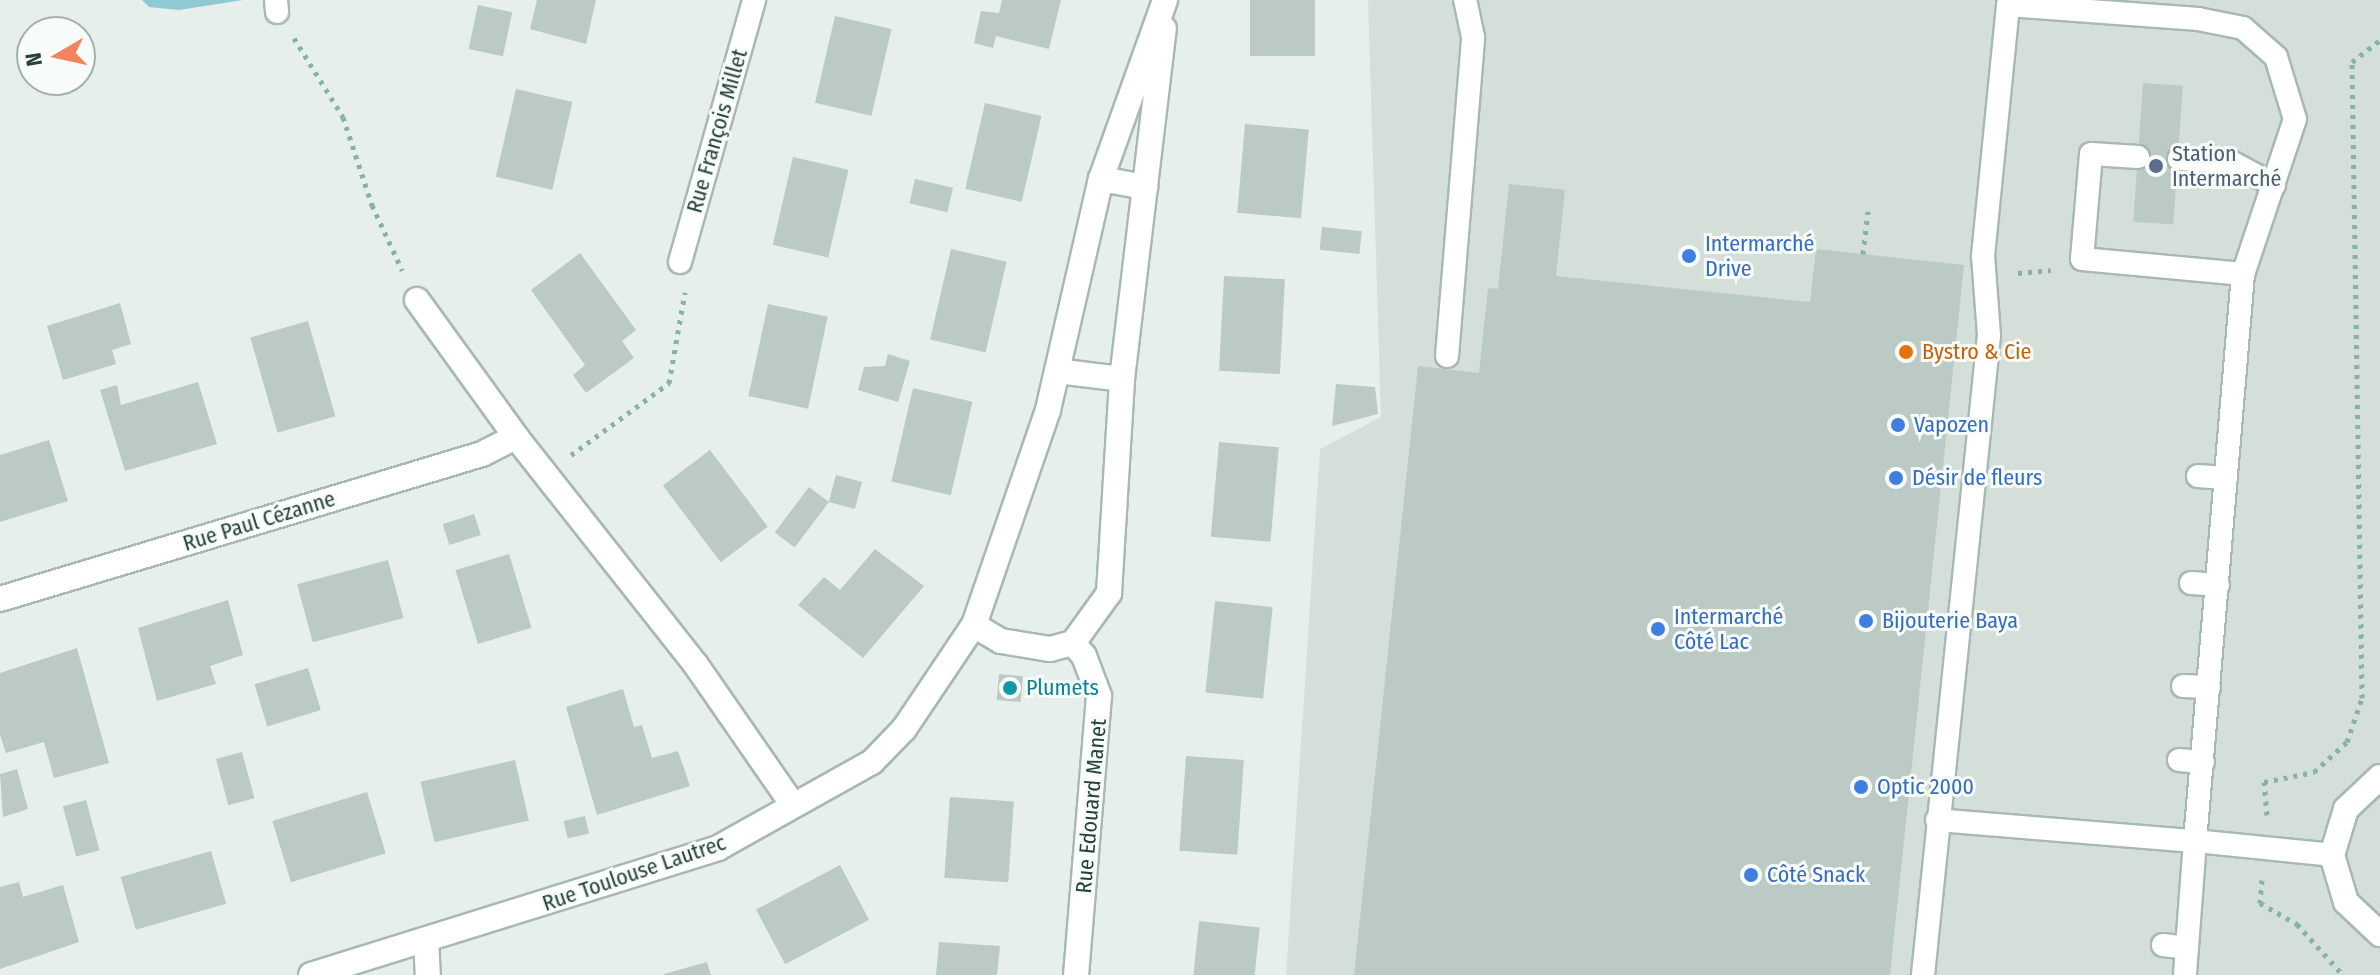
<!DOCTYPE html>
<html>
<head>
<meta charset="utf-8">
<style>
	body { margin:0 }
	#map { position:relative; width:2380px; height:975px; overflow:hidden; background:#e6efeb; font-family:"Fira Sans Condensed",sans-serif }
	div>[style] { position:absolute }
	.built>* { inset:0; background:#d4dfda }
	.water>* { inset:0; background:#8ec9d4 }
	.building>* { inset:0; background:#bbcac4; transform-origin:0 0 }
	.path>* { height:5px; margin-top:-2.5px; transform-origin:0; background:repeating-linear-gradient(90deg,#86b3a5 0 4px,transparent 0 10px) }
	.roads { filter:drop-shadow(2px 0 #a8b8b2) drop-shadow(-2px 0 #a8b8b2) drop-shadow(0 2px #a8b8b2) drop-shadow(0 -2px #a8b8b2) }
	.lane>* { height:22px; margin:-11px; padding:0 11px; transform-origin:11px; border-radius:11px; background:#fff }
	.street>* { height:24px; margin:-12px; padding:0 12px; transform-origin:12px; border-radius:12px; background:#fff }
	.secondary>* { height:24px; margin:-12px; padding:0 12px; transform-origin:12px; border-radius:12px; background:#fff }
	.dots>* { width:22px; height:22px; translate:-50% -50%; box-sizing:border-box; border:4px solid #f7fbf9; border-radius:50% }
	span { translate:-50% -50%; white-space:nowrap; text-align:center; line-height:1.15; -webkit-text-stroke:6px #f7fbf9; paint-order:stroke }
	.street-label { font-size:22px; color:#24423a }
	.service-label { font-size:22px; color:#4e5e75 }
	.left { translate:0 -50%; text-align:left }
	.shop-label { font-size:22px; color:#366cbe }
	.food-label { font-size:22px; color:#c56008 }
	.culture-label { font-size:22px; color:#0d838f }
	.north { position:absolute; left:16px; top:16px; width:80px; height:80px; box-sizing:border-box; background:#f7fbf9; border:2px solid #a3b1ad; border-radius:50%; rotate:261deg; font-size:22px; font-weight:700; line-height:32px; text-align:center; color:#24423a }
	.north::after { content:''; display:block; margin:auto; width:28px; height:36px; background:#f4845f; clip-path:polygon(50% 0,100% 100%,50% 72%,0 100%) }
</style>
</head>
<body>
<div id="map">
	<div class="built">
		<i style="clip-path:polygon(1368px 0,2380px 0,2380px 975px,1286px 975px,1320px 449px,1381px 417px)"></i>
	</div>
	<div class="water">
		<i style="clip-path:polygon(142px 0,243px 0,179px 10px,149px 7px)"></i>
	</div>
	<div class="building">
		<i style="clip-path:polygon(537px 0,596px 0,586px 44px,530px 29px)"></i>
		<i style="clip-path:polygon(1002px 0,1061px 0,1049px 49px,996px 36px,993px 48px,974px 43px,981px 11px,999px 13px)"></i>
		<i style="left:1250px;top:0;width:65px;height:56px"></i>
		<i style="left:478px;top:5px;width:35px;height:45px;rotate:12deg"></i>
		<i style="left:835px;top:16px;width:58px;height:89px;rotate:13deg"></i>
		<i style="left:2143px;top:83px;width:40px;height:139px;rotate:4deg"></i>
		<i style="left:516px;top:89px;width:58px;height:90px;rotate:13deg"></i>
		<i style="left:985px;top:103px;width:58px;height:88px;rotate:13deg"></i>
		<i style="left:1245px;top:124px;width:64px;height:89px;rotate:5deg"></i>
		<i style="left:793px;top:157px;width:57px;height:90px;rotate:13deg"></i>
		<i style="left:915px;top:179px;width:39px;height:25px;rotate:13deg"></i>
		<i style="clip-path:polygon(1509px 184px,1565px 190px,1556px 276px,1810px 302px,1816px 249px,1964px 265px,1890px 975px,1354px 975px,1418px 366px,1479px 373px,1488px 288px,1498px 289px)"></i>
		<i style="left:1322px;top:227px;width:40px;height:23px;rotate:6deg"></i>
		<i style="left:951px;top:249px;width:57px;height:93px;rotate:13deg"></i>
		<i style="clip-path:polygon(580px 253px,636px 330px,622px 341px,634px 358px,586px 393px,573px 375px,585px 365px,531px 290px)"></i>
		<i style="left:1224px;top:276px;width:61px;height:95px;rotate:3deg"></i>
		<i style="clip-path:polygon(120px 303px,131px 344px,112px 350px,116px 364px,63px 380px,47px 326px)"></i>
		<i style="left:768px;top:304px;width:61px;height:94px;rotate:12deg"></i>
		<i style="left:308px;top:321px;width:99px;height:60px;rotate:74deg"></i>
		<i style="clip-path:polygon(888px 354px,910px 361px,898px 402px,858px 390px,864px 367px,885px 366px)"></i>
		<i style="clip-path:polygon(198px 382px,217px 444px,125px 471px,100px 390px,117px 385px,121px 405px)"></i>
		<i style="clip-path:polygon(1336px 384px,1375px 387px,1378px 414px,1332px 426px)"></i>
		<i style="left:913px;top:388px;width:61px;height:96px;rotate:13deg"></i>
		<i style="clip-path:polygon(49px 440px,68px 501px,0 522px,0 455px)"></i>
		<i style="left:1219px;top:442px;width:60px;height:95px;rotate:5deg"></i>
		<i style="left:710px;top:450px;width:96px;height:59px;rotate:53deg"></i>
		<i style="left:836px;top:475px;width:27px;height:28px;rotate:15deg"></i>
		<i style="left:809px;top:487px;width:25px;height:57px;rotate:37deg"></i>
		<i style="left:474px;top:514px;width:22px;height:33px;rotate:72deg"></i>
		<i style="clip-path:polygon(875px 549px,924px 586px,863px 658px,798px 605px,824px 577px,840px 590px)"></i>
		<i style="left:509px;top:554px;width:77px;height:56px;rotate:73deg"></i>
		<i style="left:388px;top:560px;width:60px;height:94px;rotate:75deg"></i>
		<i style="clip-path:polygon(228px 600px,243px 655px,210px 666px,216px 684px,157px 701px,138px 628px)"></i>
		<i style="left:1215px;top:601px;width:58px;height:92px;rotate:6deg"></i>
		<i style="clip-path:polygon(77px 648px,109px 763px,54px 778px,44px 742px,6px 753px,0 735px,0 673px)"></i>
		<i style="left:308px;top:668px;width:44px;height:56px;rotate:73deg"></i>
		<i style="left:999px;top:674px;width:24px;height:26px;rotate:5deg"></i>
		<i style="clip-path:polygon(623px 689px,634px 727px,642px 725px,652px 758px,678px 751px,690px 786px,597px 815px,566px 707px)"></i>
		<i style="left:242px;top:752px;width:48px;height:27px;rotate:75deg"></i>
		<i style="left:1186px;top:756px;width:58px;height:95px;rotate:4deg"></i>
		<i style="left:515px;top:760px;width:62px;height:97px;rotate:77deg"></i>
		<i style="clip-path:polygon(17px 769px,28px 809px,3px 817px,0 774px)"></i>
		<i style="left:367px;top:792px;width:64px;height:99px;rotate:73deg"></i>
		<i style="left:950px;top:797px;width:64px;height:81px;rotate:4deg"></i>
		<i style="left:86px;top:800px;width:52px;height:24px;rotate:75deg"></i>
		<i style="left:585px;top:816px;width:18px;height:22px;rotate:77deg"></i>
		<i style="left:211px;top:851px;width:55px;height:94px;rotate:74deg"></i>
		<i style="left:840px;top:865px;width:62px;height:95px;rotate:62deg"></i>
		<i style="clip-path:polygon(19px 882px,23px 897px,63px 885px,79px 942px,0 969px,0 887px)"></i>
		<i style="left:1199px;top:921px;width:61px;height:54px;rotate:6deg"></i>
		<i style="clip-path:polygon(939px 942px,1000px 946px,997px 975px,936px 975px)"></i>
		<i style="clip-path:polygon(707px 962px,711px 975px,664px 975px,664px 974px)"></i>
	</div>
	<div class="path">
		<i style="left:294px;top:38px;width:93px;rotate:58.2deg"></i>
		<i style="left:343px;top:117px;width:93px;rotate:71.8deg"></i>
		<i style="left:372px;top:205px;width:72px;rotate:65.2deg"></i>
		<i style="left:1863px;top:254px;width:43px;rotate:-83.4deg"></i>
		<i style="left:2018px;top:273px;width:33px;rotate:-5deg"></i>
		<i style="left:571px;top:455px;width:122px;rotate:-36.3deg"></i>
		<i style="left:669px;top:383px;width:92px;rotate:-80deg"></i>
		<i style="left:2267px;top:815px;width:33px;rotate:-95deg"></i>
		<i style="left:2264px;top:782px;width:51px;rotate:-11.3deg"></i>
		<i style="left:2314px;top:772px;width:45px;rotate:-42.3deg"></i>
		<i style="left:2347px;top:742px;width:46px;rotate:-71.2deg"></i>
		<i style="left:2362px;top:698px;width:636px;rotate:-90.9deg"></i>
		<i style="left:2352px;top:62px;width:36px;rotate:-38deg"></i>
		<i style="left:2262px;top:880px;width:23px;rotate:95deg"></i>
		<i style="left:2260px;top:903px;width:43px;rotate:29.6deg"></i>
		<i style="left:2297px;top:924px;width:69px;rotate:48deg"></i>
	</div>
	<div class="roads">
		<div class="lane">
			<i style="left:276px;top:0;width:12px;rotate:85deg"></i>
			<i style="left:2138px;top:157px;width:47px;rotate:-176.3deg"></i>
			<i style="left:2091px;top:154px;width:105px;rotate:94.9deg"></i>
			<i style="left:2082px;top:259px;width:162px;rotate:5.3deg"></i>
			<i style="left:2179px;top:159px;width:52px;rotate:3.3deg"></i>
			<i style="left:2231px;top:162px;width:49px;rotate:28.1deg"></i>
			<i style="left:680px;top:262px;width:272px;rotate:-74.2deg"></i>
			<i style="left:1447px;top:356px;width:320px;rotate:-85.3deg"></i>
			<i style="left:1473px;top:37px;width:38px;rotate:-102deg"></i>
			<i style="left:2198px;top:476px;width:28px;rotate:4deg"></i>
			<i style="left:2191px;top:583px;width:27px;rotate:4deg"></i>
			<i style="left:2183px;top:686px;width:26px;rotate:2deg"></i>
			<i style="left:2179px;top:760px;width:24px;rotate:5deg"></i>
			<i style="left:1937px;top:820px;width:259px;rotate:4.7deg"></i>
			<i style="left:2195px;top:841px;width:134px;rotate:94.3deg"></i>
			<i style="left:2163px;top:945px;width:24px;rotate:7deg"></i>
			<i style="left:1923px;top:975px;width:643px;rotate:-84.11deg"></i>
			<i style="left:1989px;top:335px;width:79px;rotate:-94.3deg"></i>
			<i style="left:1983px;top:256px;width:252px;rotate:-84.3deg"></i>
			<i style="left:2008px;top:5px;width:191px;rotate:4.2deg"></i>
			<i style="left:2198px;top:19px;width:46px;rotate:11.3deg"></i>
			<i style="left:2243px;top:28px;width:44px;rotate:41.3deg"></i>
			<i style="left:2276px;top:57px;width:65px;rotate:73deg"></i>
			<i style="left:2295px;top:119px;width:163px;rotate:108.5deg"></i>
			<i style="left:2243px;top:274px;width:569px;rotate:94.84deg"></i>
			<i style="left:2195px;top:841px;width:138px;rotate:5.8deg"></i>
		</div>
		<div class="street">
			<i style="left:1101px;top:179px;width:45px;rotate:10.3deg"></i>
			<i style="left:417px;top:300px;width:169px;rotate:54.1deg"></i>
			<i style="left:1057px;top:371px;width:65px;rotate:7deg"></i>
			<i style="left:0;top:599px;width:503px;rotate:-16.74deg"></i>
			<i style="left:482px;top:454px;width:38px;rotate:-27deg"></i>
			<i style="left:516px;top:437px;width:290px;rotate:51.7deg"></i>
			<i style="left:696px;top:665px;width:170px;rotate:55.3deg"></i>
			<i style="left:974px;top:625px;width:31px;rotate:31deg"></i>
			<i style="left:1001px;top:641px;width:50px;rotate:9.3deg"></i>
			<i style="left:1050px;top:649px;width:24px;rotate:-15deg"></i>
			<i style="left:1073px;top:643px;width:62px;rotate:-54.2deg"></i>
			<i style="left:1109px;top:593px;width:214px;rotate:-86.5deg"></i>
			<i style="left:1122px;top:379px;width:353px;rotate:-83.2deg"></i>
			<i style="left:1073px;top:643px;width:17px;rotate:50deg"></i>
			<i style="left:1084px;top:656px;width:43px;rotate:69.4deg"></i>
			<i style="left:1099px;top:696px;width:280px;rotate:94.7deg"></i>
			<i style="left:426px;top:940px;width:35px;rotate:87deg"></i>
			<i style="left:311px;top:975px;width:426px;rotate:-17.3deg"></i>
			<i style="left:718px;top:848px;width:176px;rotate:-29.2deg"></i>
			<i style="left:872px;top:762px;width:46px;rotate:-45.9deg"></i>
			<i style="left:904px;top:729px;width:125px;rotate:-56.1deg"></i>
			<i style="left:974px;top:625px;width:227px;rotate:-71deg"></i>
			<i style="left:1048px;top:410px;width:237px;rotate:-77.1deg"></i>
			<i style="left:1101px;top:179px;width:190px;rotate:-70.3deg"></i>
		</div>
		<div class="secondary">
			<i style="left:2380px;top:777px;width:47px;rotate:136.7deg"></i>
			<i style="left:2346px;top:809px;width:48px;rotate:106.9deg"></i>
			<i style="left:2332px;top:855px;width:49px;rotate:73.4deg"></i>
			<i style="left:2346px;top:902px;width:47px;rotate:43.3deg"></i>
		</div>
	</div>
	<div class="dots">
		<i style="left:2156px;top:166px;background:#5c6f8a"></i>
		<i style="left:1689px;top:256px;background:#3f7fe0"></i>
		<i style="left:1906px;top:352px;background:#e8710a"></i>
		<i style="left:1898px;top:425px;background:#3f7fe0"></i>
		<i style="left:1896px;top:478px;background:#3f7fe0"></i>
		<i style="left:1866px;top:621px;background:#3f7fe0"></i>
		<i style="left:1658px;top:629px;background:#3f7fe0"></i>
		<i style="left:1010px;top:688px;background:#0f9aa8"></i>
		<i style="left:1861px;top:787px;background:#3f7fe0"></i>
		<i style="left:1751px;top:875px;background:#3f7fe0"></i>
	</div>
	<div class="street-label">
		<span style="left:717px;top:131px;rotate:-74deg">Rue François Millet</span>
		<span style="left:259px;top:521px;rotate:-17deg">Rue Paul Cézanne</span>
		<span style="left:1091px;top:806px;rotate:-85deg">Rue Edouard Manet</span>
		<span style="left:634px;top:873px;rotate:-19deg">Rue Toulouse Lautrec</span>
	</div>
	<div class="service-label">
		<span class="left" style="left:2172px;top:166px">Station<br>Intermarché</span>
	</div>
	<div class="shop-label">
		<span class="left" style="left:1705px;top:256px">Intermarché<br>Drive</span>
		<span class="left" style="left:1914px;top:425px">Vapozen</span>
		<span class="left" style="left:1912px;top:478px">Désir de fleurs</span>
		<span class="left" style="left:1674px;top:629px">Intermarché<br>Côté Lac</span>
		<span class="left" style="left:1882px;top:621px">Bijouterie Baya</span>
		<span class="left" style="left:1877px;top:787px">Optic 2000</span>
		<span class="left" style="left:1767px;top:875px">Côté Snack</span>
	</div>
	<div class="food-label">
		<span class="left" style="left:1922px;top:352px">Bystro &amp; Cie</span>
	</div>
	<div class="culture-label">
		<span class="left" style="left:1026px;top:688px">Plumets</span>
	</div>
	<div class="north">N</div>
</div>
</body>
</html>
